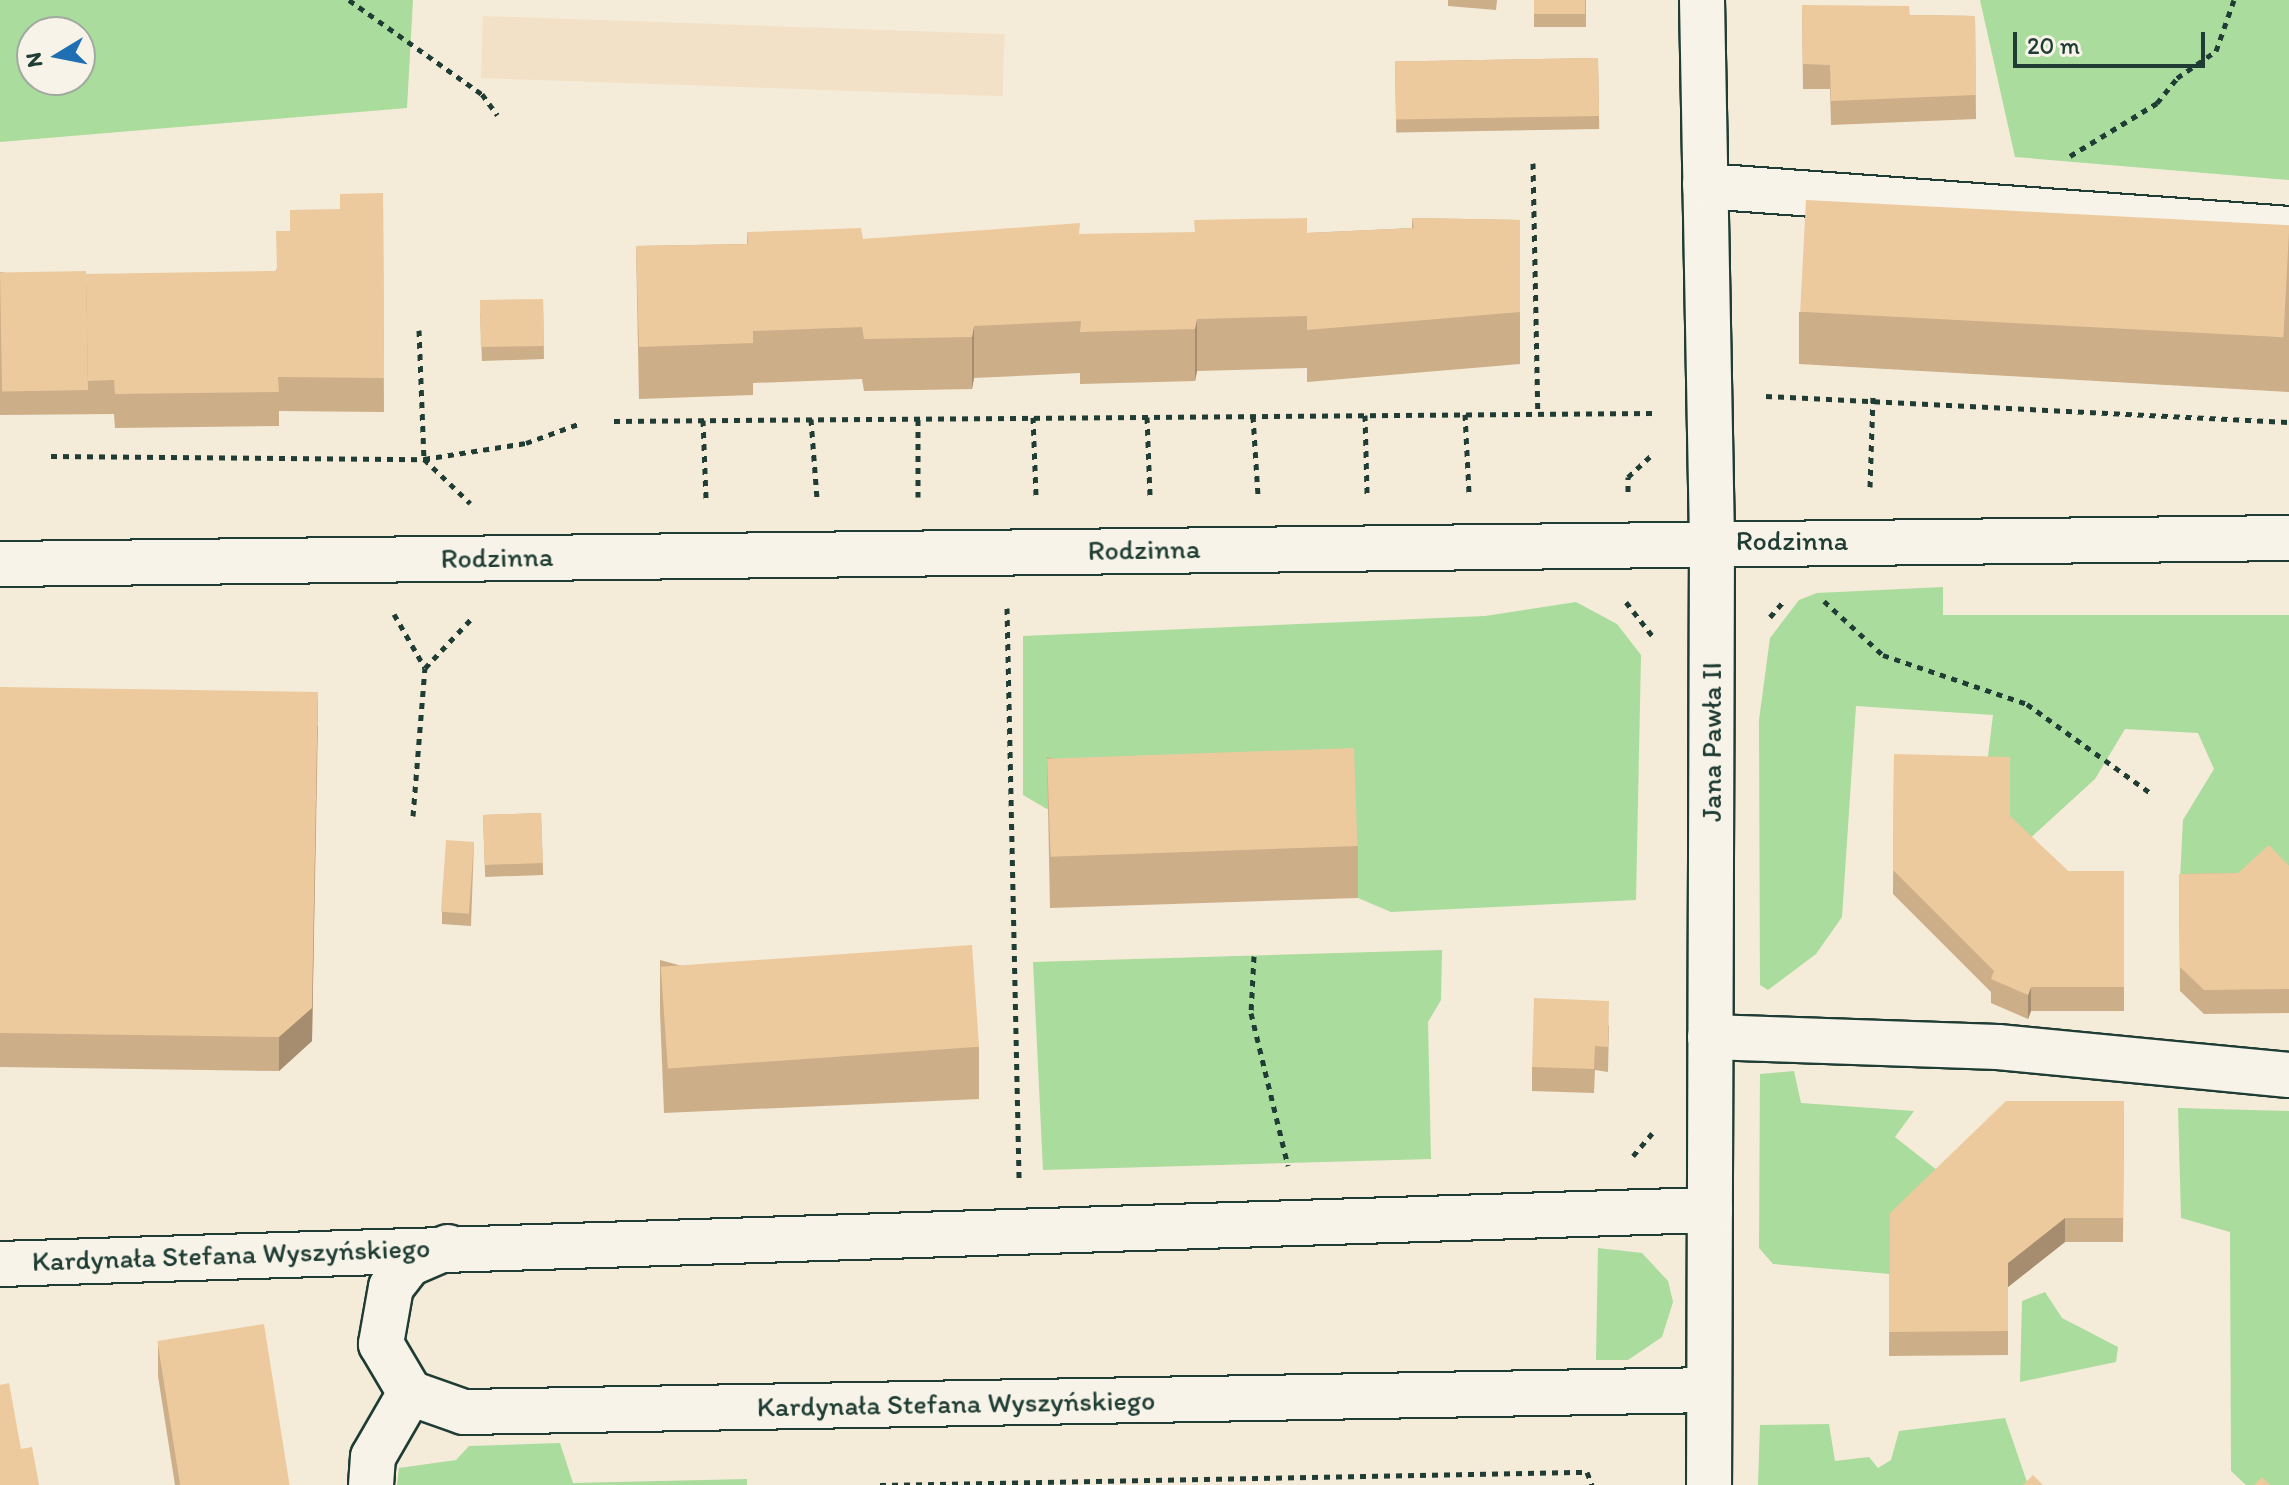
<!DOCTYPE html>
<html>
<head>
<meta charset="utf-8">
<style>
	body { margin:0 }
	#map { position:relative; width:2289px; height:1485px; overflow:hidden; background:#f5ebd9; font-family:Itim,sans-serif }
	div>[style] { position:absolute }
	.built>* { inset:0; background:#f3e1c7; transform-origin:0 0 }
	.green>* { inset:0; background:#a9dc9d }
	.path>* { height:5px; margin-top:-2.5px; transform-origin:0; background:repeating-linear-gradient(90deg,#1f3d34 0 6px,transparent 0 12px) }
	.roads { filter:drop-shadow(2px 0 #1f3d34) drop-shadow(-2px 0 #1f3d34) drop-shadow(0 2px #1f3d34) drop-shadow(0 -2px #1f3d34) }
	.minor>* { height:44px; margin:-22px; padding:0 22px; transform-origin:22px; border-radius:22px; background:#f7f3e8 }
	.wall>* { inset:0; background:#ccae88; transform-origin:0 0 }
	.shaded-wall>* { inset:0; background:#a68d6f }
	.building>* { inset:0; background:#edca9e; transform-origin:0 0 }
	span { translate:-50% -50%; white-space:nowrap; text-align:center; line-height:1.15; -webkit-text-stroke:6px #f7f3e8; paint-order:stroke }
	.street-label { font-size:28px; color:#1f3d34 }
	.north { position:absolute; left:16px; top:16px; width:80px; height:80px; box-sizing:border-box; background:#f7f3e8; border:2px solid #a1aaa0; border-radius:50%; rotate:260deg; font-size:22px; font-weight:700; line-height:32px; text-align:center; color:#1f3d34 }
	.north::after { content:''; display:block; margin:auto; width:28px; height:36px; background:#1f6fb2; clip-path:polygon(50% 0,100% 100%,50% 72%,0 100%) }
	.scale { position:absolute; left:2013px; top:32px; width:192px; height:36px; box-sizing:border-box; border:4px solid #1f3d34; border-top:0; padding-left:10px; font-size:24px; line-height:28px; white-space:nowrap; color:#1f3d34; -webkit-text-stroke:6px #f7f3e8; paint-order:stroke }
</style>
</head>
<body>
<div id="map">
	<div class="built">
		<i style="left:483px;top:16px;width:522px;height:62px;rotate:2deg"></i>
	</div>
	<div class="green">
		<i style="clip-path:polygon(evenodd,0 0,413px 0,407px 108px,0 142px,0 0,32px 32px,80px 32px,80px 80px,32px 80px,32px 32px)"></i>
		<i style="clip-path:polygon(1980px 0,2289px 0,2289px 180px,2015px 157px)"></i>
		<i style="clip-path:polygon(1943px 587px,1943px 615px,2289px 615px,2289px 890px,2179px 898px,2183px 820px,2214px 769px,2198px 733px,2125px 729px,2095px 779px,2027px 841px,2010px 841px,1985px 781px,1993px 715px,1856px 706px,1842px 917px,1816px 954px,1768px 990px,1760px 985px,1759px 720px,1770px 638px,1799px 600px,1817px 593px)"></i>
		<i style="clip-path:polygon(1576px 602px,1617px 624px,1641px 655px,1636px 900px,1391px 912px,1358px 898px,1354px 800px,1047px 809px,1023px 795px,1023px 636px,1485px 616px)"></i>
		<i style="clip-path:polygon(1442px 950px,1441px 1000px,1428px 1022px,1431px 1159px,1043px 1170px,1033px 962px)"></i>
		<i style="clip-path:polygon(1794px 1071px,1801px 1103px,1914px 1111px,1895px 1137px,1947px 1178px,1890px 1274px,1773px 1264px,1759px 1248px,1760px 1074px)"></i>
		<i style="clip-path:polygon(2178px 1108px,2289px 1111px,2289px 1485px,2246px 1485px,2231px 1471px,2230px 1232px,2181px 1218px)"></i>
		<i style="clip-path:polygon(1598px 1248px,1642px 1253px,1668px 1281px,1673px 1302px,1662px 1337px,1628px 1360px,1596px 1360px)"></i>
		<i style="clip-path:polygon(2045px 1292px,2062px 1318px,2118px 1347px,2116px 1362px,2020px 1382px,2022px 1301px)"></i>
		<i style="clip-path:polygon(2005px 1418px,2028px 1485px,1758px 1485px,1760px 1425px,1829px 1424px,1835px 1461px,1869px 1457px,1878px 1468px,1891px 1460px,1899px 1431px)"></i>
		<i style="clip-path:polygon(560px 1443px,573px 1483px,747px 1479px,747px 1485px,397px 1485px,399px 1468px,456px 1460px,469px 1446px)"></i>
	</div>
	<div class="path">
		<i style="left:349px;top:0;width:163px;rotate:35.3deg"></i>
		<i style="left:482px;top:94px;width:26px;rotate:54deg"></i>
		<i style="left:2070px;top:156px;width:102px;rotate:-31.3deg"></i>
		<i style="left:2157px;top:103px;width:32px;rotate:-51deg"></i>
		<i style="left:2177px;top:78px;width:47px;rotate:-34.7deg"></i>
		<i style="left:2216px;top:51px;width:54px;rotate:-70.6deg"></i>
		<i style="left:1533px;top:163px;width:251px;rotate:88.9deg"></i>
		<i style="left:419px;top:330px;width:129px;rotate:87.8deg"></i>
		<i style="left:424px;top:459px;width:64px;rotate:43.7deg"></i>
		<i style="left:1766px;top:396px;width:524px;rotate:2.85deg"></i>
		<i style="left:1465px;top:414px;width:79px;rotate:87.1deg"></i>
		<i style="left:1365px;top:415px;width:79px;rotate:88.5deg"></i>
		<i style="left:1253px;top:416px;width:79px;rotate:86.4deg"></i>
		<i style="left:1033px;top:417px;width:79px;rotate:87.8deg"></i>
		<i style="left:1147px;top:417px;width:79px;rotate:87.8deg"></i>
		<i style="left:811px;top:419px;width:79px;rotate:85.7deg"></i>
		<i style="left:703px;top:420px;width:79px;rotate:87.8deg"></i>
		<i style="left:614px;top:421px;width:1039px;rotate:-0.44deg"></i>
		<i style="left:51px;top:456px;width:373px;rotate:0.5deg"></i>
		<i style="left:424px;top:459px;width:103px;rotate:-8.9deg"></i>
		<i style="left:526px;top:443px;width:59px;rotate:-20deg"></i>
		<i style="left:1870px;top:487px;width:90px;rotate:-88.1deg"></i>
		<i style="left:1628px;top:492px;width:15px;rotate:-90deg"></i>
		<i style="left:1628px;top:477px;width:34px;rotate:-43deg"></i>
		<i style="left:918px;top:497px;width:79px;rotate:-90deg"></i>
		<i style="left:1824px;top:601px;width:80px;rotate:42.5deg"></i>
		<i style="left:1883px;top:655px;width:152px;rotate:18.8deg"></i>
		<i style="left:2027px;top:704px;width:154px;rotate:35.8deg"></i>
		<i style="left:1626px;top:602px;width:46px;rotate:52.1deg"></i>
		<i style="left:1007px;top:608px;width:570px;rotate:88.79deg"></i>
		<i style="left:394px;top:614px;width:62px;rotate:60.1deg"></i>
		<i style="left:425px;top:668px;width:71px;rotate:-46.7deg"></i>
		<i style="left:1770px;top:617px;width:21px;rotate:-49deg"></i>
		<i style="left:413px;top:816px;width:148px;rotate:-85.4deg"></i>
		<i style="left:1254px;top:956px;width:57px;rotate:93deg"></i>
		<i style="left:1251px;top:1013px;width:157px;rotate:76.4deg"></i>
		<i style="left:1633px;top:1156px;width:30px;rotate:-50deg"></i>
		<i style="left:880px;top:1485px;width:696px;rotate:-1.07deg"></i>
		<i style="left:1576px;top:1472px;width:11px"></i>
		<i style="left:1587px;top:1472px;width:14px;rotate:69deg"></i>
	</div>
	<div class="roads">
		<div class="minor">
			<i style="left:1702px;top:0;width:541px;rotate:88.94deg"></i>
			<i style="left:1712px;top:541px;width:944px;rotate:90.18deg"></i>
			<i style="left:1705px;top:186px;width:586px;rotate:4.21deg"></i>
			<i style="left:0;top:564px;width:2289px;rotate:-0.65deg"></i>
			<i style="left:1710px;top:1037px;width:288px;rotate:2deg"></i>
			<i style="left:1998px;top:1047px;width:292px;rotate:5.5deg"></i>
			<i style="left:448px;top:1247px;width:43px;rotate:156.4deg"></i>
			<i style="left:409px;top:1264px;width:29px;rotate:128deg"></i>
			<i style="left:391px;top:1287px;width:58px;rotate:100deg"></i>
			<i style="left:381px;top:1344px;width:57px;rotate:59.4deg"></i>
			<i style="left:410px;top:1393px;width:57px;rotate:19.4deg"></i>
			<i style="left:464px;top:1412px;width:1245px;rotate:-1.01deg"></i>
			<i style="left:0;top:1264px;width:1711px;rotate:-1.81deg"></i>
			<i style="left:371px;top:1485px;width:28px;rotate:-86deg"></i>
			<i style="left:373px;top:1457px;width:74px;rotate:-60deg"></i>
		</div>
	</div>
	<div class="wall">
		<i style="clip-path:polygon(1448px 0,1497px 0,1496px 10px,1448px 6px)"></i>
		<i style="left:1534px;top:0;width:52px;height:27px"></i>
		<i style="clip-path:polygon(1802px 5px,1910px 15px,1975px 16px,1976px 119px,1831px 125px,1830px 89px,1803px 89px)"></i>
		<i style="left:1598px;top:58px;width:71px;height:203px;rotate:89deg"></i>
		<i style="clip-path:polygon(383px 193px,384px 412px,279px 411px,279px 426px,115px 428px,114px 414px,0 415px,0 272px,86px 283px,276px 271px,290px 231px,340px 209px)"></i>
		<i style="clip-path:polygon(1412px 218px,1520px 220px,1520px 364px,1307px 382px,1307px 368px,1197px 371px,1195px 381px,1080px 384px,1080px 373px,974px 378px,972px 389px,864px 391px,862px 379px,753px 383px,753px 395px,639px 399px,636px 246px,747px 244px,747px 232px,863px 239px,1080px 234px,1307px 233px,1412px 228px)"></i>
		<i style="clip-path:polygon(2289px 228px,2289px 392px,1799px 364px,1799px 312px)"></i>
		<i style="clip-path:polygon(543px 299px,544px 359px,482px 361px,480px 313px)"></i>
		<i style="clip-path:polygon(0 687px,318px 726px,312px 1041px,279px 1071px,0 1067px)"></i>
		<i style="clip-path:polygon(1894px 754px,2010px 817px,2068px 871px,2124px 871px,2124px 1011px,2031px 1011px,2028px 1019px,1991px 1003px,1991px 992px,1893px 894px)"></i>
		<i style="clip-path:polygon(1047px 757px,1358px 846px,1358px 898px,1050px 908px)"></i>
		<i style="left:541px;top:813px;width:62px;height:58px;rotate:88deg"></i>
		<i style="clip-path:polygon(474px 842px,471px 926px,442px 924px,442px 912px)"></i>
		<i style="clip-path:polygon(2289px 866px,2289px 1013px,2204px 1014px,2180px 991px,2179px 874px,2238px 873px)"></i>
		<i style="clip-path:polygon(660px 960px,979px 1047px,979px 1099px,664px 1113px,660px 1012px)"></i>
		<i style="clip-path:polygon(1609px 1025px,1608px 1072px,1595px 1070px,1594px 1093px,1532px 1091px,1532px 1067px)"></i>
		<i style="clip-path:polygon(2124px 1101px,2123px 1242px,2065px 1242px,2008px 1287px,2008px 1355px,1889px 1356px,1890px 1213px)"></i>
		<i style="clip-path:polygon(158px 1342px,289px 1485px,175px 1485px,158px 1376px)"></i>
	</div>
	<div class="shaded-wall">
		<i style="clip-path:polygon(1197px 319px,1197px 371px,1195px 381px,1195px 329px)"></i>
		<i style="clip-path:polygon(974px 326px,974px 378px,972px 389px,972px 337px)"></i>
		<i style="clip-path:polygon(318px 692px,312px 1041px,279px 1071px,279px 1037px)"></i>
		<i style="clip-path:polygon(2031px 987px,2031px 1011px,2028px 1019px,2028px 995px)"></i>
		<i style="clip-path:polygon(2065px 1218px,2065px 1242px,2008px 1287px,2008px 1263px)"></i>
	</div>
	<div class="building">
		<i style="left:1534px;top:0;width:51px;height:14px"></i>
		<i style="clip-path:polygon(1802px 5px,1909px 6px,1910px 15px,1975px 16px,1976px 95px,1831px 101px,1830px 65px,1803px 64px)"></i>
		<i style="left:1598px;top:58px;width:58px;height:203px;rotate:89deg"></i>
		<i style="clip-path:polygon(383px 193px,384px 378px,278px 377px,279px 392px,115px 394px,114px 380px,88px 381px,86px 274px,277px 271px,276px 231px,290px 231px,290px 210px,340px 209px,340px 194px)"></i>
		<i style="left:1806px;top:200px;width:484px;height:112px;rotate:3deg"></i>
		<i style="clip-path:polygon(1307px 218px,1307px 233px,1414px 228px,1412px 218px,1520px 220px,1520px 312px,1307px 330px,1307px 316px,1197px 319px,1195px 329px,1080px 332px,1081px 321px,974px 326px,972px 337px,864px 339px,862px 327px,753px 331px,753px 343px,639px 347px,636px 246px,748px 244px,747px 232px,861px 228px,863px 239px,1080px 223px,1079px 234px,1195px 232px,1194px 220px)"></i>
		<i style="left:86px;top:271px;width:119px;height:86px;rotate:89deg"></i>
		<i style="left:543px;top:299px;width:47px;height:63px;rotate:89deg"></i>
		<i style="clip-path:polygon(0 687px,318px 692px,312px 1008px,279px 1037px,0 1033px)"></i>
		<i style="left:1354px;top:748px;width:98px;height:307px;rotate:88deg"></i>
		<i style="clip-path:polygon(1894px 754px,2010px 757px,2010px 816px,2068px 871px,2124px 871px,2124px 987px,2031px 987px,2028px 995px,1991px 979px,1994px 971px,1893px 870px)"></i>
		<i style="left:541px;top:813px;width:50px;height:58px;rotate:88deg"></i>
		<i style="left:446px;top:840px;width:28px;height:72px;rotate:4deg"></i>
		<i style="clip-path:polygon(2269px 845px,2289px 866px,2289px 989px,2204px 990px,2180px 967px,2179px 874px,2238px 873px)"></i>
		<i style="left:972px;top:945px;width:102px;height:312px;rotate:86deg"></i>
		<i style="clip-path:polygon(1534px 998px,1609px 1001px,1608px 1047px,1595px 1046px,1594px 1069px,1532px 1067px)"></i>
		<i style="clip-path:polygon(2006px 1101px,2124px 1101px,2123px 1218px,2065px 1218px,2008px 1263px,2008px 1331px,1889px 1332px,1890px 1213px)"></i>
		<i style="left:264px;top:1324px;width:163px;height:108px;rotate:81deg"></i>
		<i style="clip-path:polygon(9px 1383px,21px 1449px,32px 1447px,39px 1485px,0 1485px,0 1385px)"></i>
		<i style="clip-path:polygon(2033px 1475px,2043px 1485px,2023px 1485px)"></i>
		<i style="clip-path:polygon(2262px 1477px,2270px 1485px,2254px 1485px)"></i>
	</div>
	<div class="street-label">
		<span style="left:1792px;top:540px">Rodzinna</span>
		<span style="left:1144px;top:549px;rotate:-1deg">Rodzinna</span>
		<span style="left:497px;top:557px;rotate:-1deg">Rodzinna</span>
		<span style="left:1711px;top:742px;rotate:-90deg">Jana Pawła II</span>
		<span style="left:231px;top:1254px;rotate:-2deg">Kardynała Stefana Wyszyńskiego</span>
		<span style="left:956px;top:1403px;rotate:-1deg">Kardynała Stefana Wyszyńskiego</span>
	</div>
	<div class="north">N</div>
	<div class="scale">20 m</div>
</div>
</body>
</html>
